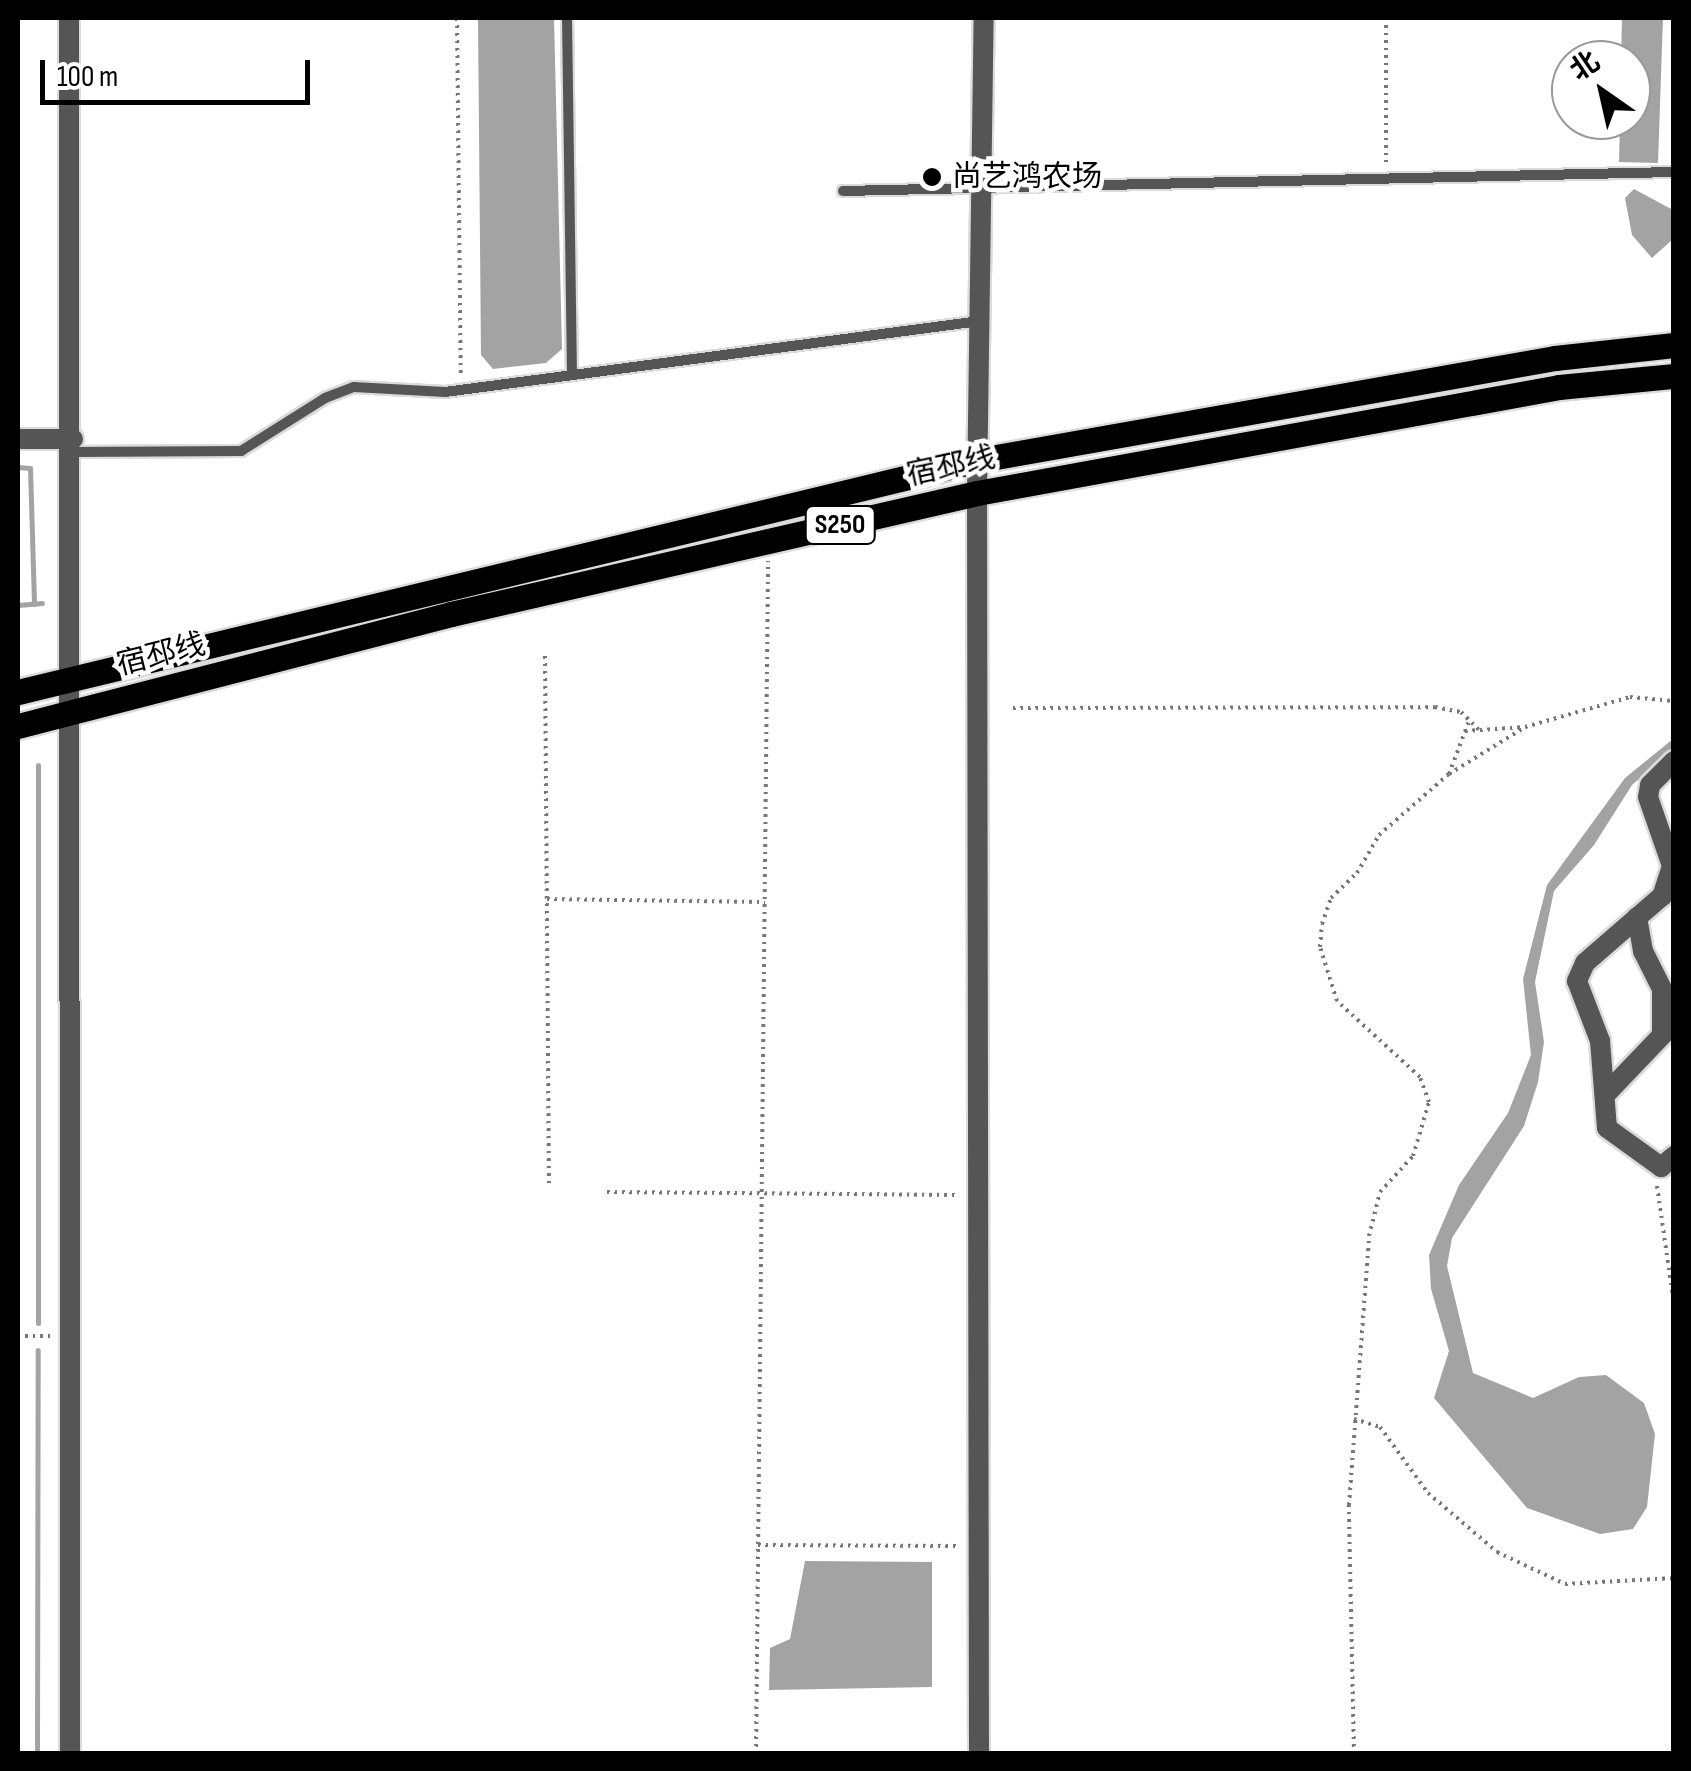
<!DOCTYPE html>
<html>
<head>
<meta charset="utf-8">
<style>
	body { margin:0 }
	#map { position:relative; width:1691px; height:1771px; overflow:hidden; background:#fff; font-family:"Sofia Sans Condensed","Noto Sans SC",sans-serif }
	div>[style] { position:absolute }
	.water>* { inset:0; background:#a3a3a3 }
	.stream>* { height:5px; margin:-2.5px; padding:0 2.5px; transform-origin:2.5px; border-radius:2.5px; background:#a3a3a3 }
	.path>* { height:4px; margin-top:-2px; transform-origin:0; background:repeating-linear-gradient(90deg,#777 0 2.5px,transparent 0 7.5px) }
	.roads { filter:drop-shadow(2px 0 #dbdbdb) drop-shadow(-2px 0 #dbdbdb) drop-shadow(0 2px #dbdbdb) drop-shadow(0 -2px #dbdbdb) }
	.lane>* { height:10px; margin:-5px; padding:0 5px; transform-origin:5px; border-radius:5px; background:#555 }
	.street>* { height:20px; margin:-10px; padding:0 10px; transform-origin:10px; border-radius:10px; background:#555 }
	.primary>* { height:25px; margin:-12.5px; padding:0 12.5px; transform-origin:12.5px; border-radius:12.5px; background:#000 }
	.dots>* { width:28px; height:28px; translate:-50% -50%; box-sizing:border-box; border:5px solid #fff; border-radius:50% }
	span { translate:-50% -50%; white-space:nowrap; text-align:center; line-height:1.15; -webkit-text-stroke:9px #fff; paint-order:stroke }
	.shield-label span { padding:2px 8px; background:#fff; border:2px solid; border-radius:8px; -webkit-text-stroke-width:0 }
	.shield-label { font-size:28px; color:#000; font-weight:700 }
	.poi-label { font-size:30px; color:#000 }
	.left { translate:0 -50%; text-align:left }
	.street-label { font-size:30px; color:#000 }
	.frame { position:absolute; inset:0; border:20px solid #000; pointer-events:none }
	.north { position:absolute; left:1551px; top:40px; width:100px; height:100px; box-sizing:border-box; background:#fff; border:2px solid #999; border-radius:50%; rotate:326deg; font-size:28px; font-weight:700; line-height:40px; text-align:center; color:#000 }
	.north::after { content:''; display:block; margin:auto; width:35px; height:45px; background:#000; clip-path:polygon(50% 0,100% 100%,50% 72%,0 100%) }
	.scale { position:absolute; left:40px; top:60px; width:270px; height:45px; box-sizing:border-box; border:5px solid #000; border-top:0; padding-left:12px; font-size:30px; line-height:35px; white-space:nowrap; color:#000; -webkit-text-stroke:8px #fff; paint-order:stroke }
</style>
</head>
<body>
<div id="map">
	<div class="water">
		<i style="clip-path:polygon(478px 18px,554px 18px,562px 349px,546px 363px,493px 369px,481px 355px)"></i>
		<i style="clip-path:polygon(1622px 18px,1663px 18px,1658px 163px,1619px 162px,1620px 120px,1631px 120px,1631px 60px,1621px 60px)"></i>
		<i style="clip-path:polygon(1634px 189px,1673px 210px,1673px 239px,1652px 258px,1632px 235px,1625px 198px)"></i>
		<i style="clip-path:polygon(1673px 739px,1673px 750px,1632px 785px,1594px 845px,1554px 891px,1535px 982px,1544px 1042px,1538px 1082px,1524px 1126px,1452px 1238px,1447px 1266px,1473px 1373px,1533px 1398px,1579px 1377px,1606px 1375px,1644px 1403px,1655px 1434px,1647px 1507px,1633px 1529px,1600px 1534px,1527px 1508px,1434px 1398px,1449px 1351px,1431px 1289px,1429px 1255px,1459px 1185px,1508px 1113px,1531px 1055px,1523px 979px,1547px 885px,1625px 778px)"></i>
		<i style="clip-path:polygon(805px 1561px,932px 1562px,932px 1687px,769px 1690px,770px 1648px,790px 1639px)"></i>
	</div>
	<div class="stream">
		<i style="left:59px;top:18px;width:147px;rotate:90deg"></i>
		<i style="left:18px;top:467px;width:12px;rotate:5deg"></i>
		<i style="left:30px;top:468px;width:136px;rotate:88.3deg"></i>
		<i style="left:18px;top:605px;width:24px;rotate:-5deg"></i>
		<i style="left:59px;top:658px;width:97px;rotate:-90deg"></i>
		<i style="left:38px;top:1323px;width:558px;rotate:-90deg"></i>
		<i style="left:37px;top:1754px;width:404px;rotate:-89.9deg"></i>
	</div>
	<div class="path">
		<i style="left:457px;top:18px;width:357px;rotate:89.4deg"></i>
		<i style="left:1386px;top:18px;width:144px;rotate:90deg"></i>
		<i style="left:545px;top:656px;width:532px;rotate:89.57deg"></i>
		<i style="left:1013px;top:708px;width:422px;rotate:-0.1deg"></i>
		<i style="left:1435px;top:707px;width:26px;rotate:11deg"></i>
		<i style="left:1461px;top:712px;width:25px;rotate:45deg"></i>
		<i style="left:1465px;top:731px;width:60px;rotate:-3.8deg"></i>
		<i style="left:1525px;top:727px;width:109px;rotate:-15.9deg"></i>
		<i style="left:1630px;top:697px;width:44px;rotate:5.2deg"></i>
		<i style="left:1449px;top:774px;width:60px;rotate:-69.4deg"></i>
		<i style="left:547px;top:899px;width:218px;rotate:0.8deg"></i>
		<i style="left:1657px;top:1186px;width:119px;rotate:81.8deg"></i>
		<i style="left:607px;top:1192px;width:351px;rotate:0.5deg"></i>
		<i style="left:18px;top:1336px;width:35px"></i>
		<i style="left:1354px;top:1419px;width:27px;rotate:17deg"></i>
		<i style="left:1380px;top:1427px;width:82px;rotate:54deg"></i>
		<i style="left:1428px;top:1493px;width:91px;rotate:40.5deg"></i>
		<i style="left:1497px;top:1552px;width:75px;rotate:25.2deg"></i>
		<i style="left:1565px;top:1584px;width:109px;rotate:-3.2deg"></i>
		<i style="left:758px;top:1545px;width:201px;rotate:0.3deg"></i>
		<i style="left:1674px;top:1589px;width:32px;rotate:90deg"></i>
		<i style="left:756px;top:1754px;width:1193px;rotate:-89.42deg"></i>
		<i style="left:1354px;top:1754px;width:249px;rotate:-91.2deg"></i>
		<i style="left:1349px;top:1505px;width:270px;rotate:-85.7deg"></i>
		<i style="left:1369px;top:1236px;width:45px;rotate:-76deg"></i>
		<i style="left:1380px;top:1192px;width:49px;rotate:-47.5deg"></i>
		<i style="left:1413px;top:1156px;width:56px;rotate:-73.5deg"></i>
		<i style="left:1429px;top:1102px;width:27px;rotate:-110deg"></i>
		<i style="left:1420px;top:1077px;width:113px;rotate:-137.5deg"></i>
		<i style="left:1337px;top:1001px;width:57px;rotate:-107.5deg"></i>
		<i style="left:1320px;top:947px;width:23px;rotate:-85deg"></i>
		<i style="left:1322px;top:924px;width:28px;rotate:-71deg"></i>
		<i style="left:1331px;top:898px;width:36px;rotate:-44deg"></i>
		<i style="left:1357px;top:873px;width:44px;rotate:-59.9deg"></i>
		<i style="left:1379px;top:835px;width:93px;rotate:-41.1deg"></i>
		<i style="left:1449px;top:774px;width:89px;rotate:-31.7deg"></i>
	</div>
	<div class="roads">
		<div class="lane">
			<i style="left:567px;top:18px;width:357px;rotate:89.2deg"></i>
			<i style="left:843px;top:191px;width:831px;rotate:-1.31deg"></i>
			<i style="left:73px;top:452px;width:168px;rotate:-0.3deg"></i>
			<i style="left:241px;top:451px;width:99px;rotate:-32.2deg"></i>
			<i style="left:325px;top:398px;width:31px;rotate:-21deg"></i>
			<i style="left:354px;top:387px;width:91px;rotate:3.1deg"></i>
			<i style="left:445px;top:392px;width:540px;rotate:-7.56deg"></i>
		</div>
		<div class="street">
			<i style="left:69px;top:18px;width:1736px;rotate:89.97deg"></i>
			<i style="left:18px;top:439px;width:55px"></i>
			<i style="left:1674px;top:761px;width:34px;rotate:135deg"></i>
			<i style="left:1650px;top:785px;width:12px;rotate:99deg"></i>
			<i style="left:1648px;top:797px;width:73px;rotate:70.8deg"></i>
			<i style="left:1672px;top:866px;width:32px;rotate:108deg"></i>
			<i style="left:1662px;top:896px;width:102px;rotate:139deg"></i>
			<i style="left:1585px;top:963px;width:20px;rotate:114deg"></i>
			<i style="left:1577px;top:981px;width:64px;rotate:69deg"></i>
			<i style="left:1600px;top:1041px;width:87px;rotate:85.4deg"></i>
			<i style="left:1607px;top:1128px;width:67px;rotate:35.8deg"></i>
			<i style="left:1661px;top:1167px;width:17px;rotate:-40deg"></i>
			<i style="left:1637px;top:917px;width:35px;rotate:80deg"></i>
			<i style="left:1643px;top:951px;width:42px;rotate:63.4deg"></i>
			<i style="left:1662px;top:989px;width:44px;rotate:90deg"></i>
			<i style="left:1605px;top:1095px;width:97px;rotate:-46.3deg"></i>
			<i style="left:979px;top:1754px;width:1261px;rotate:-90.09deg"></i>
			<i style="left:977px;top:493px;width:475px;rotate:-89.2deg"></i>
		</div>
		<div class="primary">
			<i style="left:18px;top:692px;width:989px;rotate:-13.57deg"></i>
			<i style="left:979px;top:460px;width:585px;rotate:-10.04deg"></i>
			<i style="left:1555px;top:358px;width:120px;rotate:-6.2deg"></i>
			<i style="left:18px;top:726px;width:447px;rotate:-14.5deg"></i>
			<i style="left:451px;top:614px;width:540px;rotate:-12.95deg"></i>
			<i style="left:977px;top:493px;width:592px;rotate:-10.32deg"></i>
			<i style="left:1559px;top:387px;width:116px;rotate:-5.5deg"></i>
		</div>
	</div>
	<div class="dots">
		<i style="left:932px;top:177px;background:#000"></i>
	</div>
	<div class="shield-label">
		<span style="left:840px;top:525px">S250</span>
	</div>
	<div class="poi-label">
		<span class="left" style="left:952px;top:177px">尚艺鸿农场</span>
	</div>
	<div class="street-label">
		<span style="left:951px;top:467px;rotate:-12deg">宿邳线</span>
		<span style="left:161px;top:655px;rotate:-14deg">宿邳线</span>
	</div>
	<div class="frame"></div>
	<div class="north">北</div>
	<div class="scale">100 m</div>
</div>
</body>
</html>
